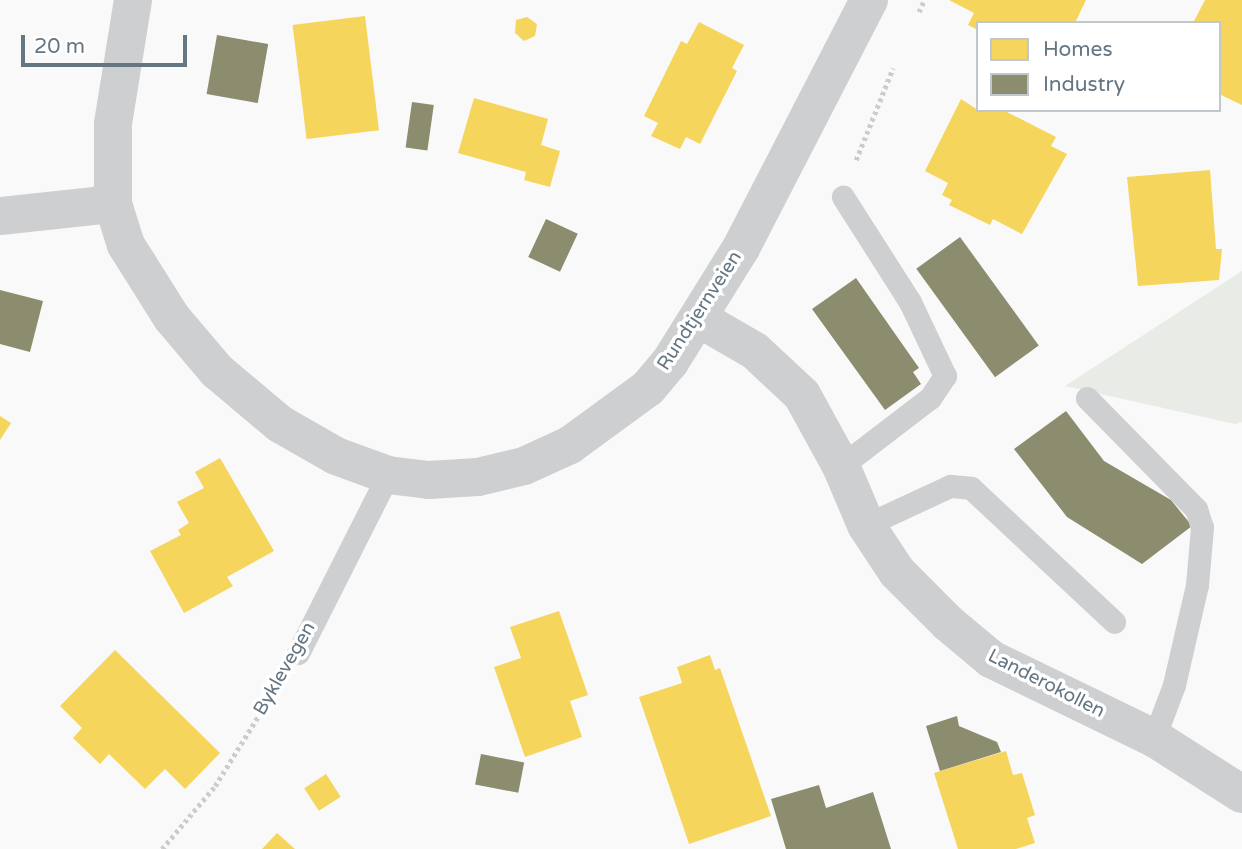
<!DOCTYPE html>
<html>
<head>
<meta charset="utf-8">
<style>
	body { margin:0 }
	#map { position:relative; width:1242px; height:849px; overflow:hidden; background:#f9f9f9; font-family:"Varela Round",sans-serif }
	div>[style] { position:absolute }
	.green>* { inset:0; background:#e8ebe6 }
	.homes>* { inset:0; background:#f6d55c; transform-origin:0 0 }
	.industry>* { inset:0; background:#8c8c6e; transform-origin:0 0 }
	.path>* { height:4.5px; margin-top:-2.25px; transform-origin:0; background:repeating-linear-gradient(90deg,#cbcccd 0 3.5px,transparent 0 7px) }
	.lane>* { height:23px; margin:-11.5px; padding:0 11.5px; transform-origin:11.5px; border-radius:11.5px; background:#cecfd0 }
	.street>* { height:38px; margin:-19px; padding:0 19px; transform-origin:19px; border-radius:19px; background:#cecfd0 }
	span { translate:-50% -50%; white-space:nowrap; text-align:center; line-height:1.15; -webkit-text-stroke:7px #fff; paint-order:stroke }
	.street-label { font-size:19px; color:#657683 }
	.legend { position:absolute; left:976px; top:21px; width:245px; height:91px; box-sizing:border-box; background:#fff; border:2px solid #c1c8cd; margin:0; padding:9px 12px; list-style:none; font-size:21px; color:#657683 }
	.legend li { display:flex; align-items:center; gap:14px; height:35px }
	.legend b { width:35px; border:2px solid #c1c8cd }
	.scale { position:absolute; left:21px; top:35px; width:166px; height:32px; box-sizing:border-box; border:4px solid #657683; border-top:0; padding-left:9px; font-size:21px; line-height:24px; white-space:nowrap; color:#657683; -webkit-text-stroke:5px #fff; paint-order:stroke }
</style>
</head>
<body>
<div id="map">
	<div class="green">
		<i style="clip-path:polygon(1242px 271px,1242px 422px,1235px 424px,1065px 386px)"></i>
	</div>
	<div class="homes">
		<i style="clip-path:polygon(949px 0,1086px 0,1075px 23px,978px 23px,978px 30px,968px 25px,974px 13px)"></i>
		<i style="clip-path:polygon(1205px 0,1242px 0,1242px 105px,1219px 94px,1219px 23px,1193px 23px)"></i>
		<i style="left:365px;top:16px;width:115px;height:73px;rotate:83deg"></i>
		<i style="clip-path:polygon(527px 17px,537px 24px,535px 36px,524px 41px,515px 33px,516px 20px)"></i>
		<i style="clip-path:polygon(699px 22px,744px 45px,732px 68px,737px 71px,700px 144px,686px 137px,680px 149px,651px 136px,658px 123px,644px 116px,681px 41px,687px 44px)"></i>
		<i style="clip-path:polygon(474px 98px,548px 119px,541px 145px,560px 151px,550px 187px,524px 180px,526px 172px,458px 153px)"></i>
		<i style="clip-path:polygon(961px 99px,978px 110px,1003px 110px,1056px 137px,1051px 146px,1067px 154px,1022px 234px,993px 219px,990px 225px,949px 205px,952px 200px,942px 195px,948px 183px,925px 171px)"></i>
		<i style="clip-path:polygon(1210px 170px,1216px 249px,1222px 249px,1219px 280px,1138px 286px,1127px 177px)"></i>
		<i style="clip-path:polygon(0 416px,11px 423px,0 440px)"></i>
		<i style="clip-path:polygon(220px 458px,274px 551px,227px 577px,233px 586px,184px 613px,150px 551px,181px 535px,178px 530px,189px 523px,177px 502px,204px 488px,195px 472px)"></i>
		<i style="clip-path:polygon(559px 611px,588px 695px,570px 701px,582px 737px,525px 757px,494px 667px,521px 658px,510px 627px)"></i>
		<i style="clip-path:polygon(115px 650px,220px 753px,185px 789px,165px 769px,145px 789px,109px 754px,100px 764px,73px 738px,82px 728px,60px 706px)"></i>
		<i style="clip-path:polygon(710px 655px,715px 670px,720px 668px,771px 816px,689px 844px,639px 697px,682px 683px,677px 667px)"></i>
		<i style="clip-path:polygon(1006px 751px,1013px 775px,1022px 773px,1035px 815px,1027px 818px,1035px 843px,1016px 849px,958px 849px,934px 773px)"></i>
		<i style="left:326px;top:774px;width:27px;height:26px;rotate:57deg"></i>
		<i style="clip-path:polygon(277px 833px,295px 849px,262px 849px)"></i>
	</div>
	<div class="industry">
		<i style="left:217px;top:35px;width:52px;height:60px;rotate:10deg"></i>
		<i style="left:412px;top:102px;width:22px;height:46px;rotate:8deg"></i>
		<i style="left:546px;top:219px;width:35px;height:42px;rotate:25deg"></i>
		<i style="left:960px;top:237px;width:134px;height:54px;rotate:54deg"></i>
		<i style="clip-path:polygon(856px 278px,919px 368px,913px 372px,921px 384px,885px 410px,812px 309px)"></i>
		<i style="clip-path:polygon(0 290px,43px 301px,30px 352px,0 344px)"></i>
		<i style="clip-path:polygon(1066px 411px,1104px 461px,1171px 500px,1192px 526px,1142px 564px,1067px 517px,1014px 449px)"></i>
		<i style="clip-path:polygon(957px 716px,959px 726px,997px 742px,1001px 752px,940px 771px,926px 726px)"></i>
		<i style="left:481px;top:754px;width:44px;height:31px;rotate:11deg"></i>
		<i style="clip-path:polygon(819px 785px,826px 808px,873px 792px,891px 849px,786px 849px,771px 799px)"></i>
	</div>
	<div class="path">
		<i style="left:919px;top:12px;width:13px;rotate:-67deg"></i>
		<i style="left:856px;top:160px;width:99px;rotate:-68.1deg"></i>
		<i style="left:162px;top:849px;width:82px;rotate:-49.9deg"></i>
		<i style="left:215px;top:786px;width:118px;rotate:-58.2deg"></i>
	</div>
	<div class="lane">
		<i style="left:1087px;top:398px;width:156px;rotate:45.5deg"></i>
		<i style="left:1196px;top:509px;width:19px;rotate:72deg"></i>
		<i style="left:1202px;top:527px;width:58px;rotate:94.9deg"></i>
		<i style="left:1197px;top:585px;width:103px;rotate:103deg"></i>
		<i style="left:1174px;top:685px;width:57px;rotate:110.7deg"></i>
		<i style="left:841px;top:466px;width:112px;rotate:-37.4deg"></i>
		<i style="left:930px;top:398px;width:27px;rotate:-56deg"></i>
		<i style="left:945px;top:376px;width:82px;rotate:-115.3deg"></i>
		<i style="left:910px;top:302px;width:125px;rotate:-122.5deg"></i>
		<i style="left:866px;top:525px;width:93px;rotate:-24.9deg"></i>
		<i style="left:950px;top:486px;width:21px;rotate:5deg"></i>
		<i style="left:971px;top:488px;width:196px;rotate:43.1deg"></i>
		<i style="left:298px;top:653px;width:199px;rotate:-63.2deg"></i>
	</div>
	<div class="street">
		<i style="left:133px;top:0;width:126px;rotate:99.2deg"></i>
		<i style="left:113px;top:124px;width:80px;rotate:90deg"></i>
		<i style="left:113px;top:204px;width:43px;rotate:72.4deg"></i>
		<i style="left:126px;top:245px;width:86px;rotate:57.8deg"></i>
		<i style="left:172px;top:318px;width:70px;rotate:49.7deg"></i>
		<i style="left:217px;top:371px;width:82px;rotate:40.1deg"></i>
		<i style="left:280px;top:424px;width:64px;rotate:29.7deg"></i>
		<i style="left:336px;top:456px;width:55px;rotate:20.1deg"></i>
		<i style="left:388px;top:475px;width:41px;rotate:7deg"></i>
		<i style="left:429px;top:480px;width:49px;rotate:-3.5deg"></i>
		<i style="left:478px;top:477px;width:47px;rotate:-13.4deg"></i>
		<i style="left:524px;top:466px;width:51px;rotate:-24.5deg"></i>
		<i style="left:570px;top:445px;width:97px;rotate:-36.2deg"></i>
		<i style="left:648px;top:388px;width:34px;rotate:-50deg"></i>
		<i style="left:670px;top:362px;width:134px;rotate:-58.1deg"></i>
		<i style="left:741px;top:248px;width:279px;rotate:-62.7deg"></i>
		<i style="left:0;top:216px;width:114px;rotate:-6.1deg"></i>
		<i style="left:698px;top:318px;width:66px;rotate:30.1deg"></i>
		<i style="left:755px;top:351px;width:64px;rotate:43.1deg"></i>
		<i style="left:802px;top:395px;width:81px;rotate:61.2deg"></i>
		<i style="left:841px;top:466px;width:64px;rotate:67deg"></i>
		<i style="left:866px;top:525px;width:56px;rotate:56.6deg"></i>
		<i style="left:897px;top:572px;width:72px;rotate:45deg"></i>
		<i style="left:948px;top:623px;width:56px;rotate:39.9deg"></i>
		<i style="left:991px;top:659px;width:181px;rotate:25.9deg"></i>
		<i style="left:1154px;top:738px;width:104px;rotate:32.5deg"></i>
	</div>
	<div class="street-label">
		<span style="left:700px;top:311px;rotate:-57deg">Rundtjernveien</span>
		<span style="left:285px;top:669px;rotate:-60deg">Byklevegen</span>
		<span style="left:1046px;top:684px;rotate:27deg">Landerokollen</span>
	</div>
	<ul class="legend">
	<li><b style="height:19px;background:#f6d55c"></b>Homes</li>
	<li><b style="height:19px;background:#8c8c6e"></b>Industry</li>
	</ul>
	<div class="scale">20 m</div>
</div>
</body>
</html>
